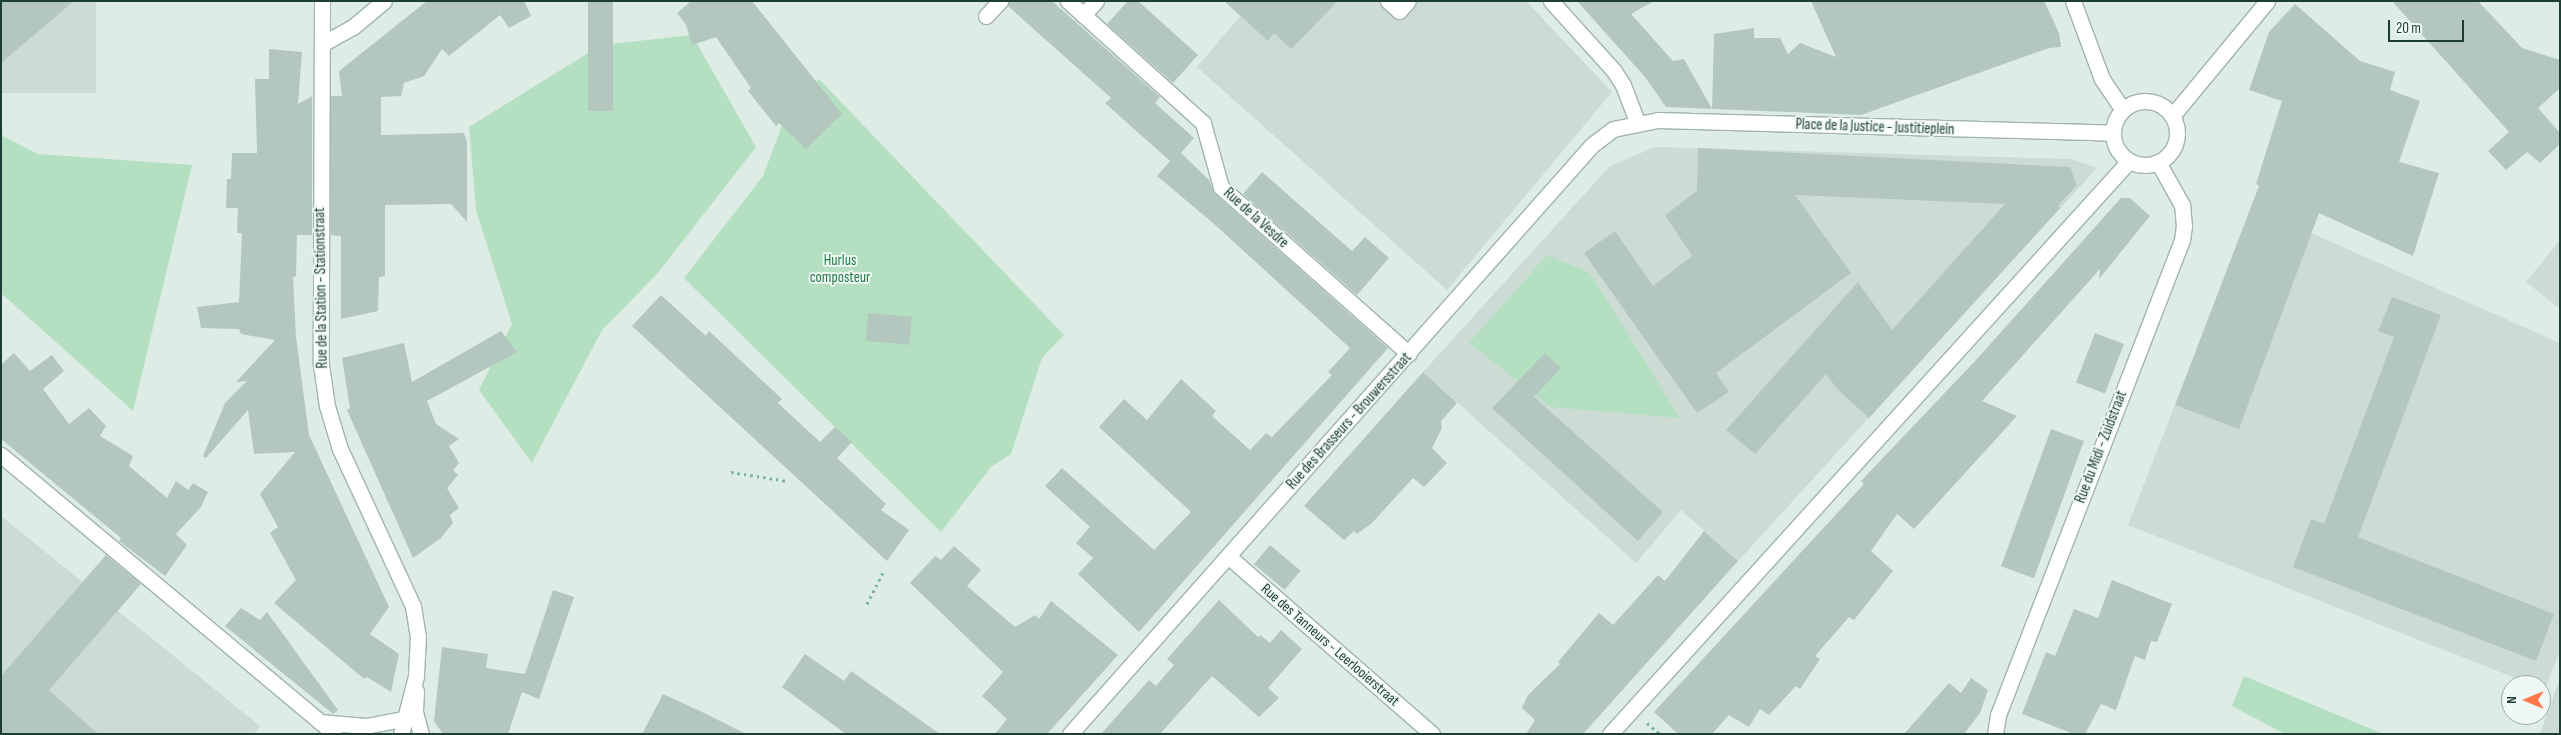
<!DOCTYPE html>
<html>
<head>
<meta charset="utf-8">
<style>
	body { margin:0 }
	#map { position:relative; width:2561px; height:735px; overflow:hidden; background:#deece6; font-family:"Sofia Sans Condensed",sans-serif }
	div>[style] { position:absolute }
	.built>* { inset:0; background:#ccdcd5; transform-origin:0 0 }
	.green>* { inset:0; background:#b4e0c1 }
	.building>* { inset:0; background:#b3c7bf; transform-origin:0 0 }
	.path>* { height:3px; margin-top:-1.5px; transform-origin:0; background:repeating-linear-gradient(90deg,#7bb3a2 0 2.5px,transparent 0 6.5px) }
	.roads { filter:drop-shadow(1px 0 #a1b4ad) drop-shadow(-1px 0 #a1b4ad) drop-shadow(0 1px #a1b4ad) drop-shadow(0 -1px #a1b4ad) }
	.minor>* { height:15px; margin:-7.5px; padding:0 7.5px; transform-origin:7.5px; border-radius:7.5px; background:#fff }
	.minor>.ring { margin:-7.5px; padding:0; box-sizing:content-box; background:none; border:15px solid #fff; border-radius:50% }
	span { translate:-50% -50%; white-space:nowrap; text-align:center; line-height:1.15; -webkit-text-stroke:4px #eff8f4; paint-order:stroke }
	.street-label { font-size:15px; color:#1e3d35 }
	.park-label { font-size:15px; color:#237945 }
	.frame { position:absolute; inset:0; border:2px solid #1e3d35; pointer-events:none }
	.north { position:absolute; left:2501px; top:675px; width:50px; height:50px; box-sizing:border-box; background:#eff8f4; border:1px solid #9bada8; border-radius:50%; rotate:270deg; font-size:14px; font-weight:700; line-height:20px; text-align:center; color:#1e3d35 }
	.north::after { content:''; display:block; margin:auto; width:18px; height:22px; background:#ff7849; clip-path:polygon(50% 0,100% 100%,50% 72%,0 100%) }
	.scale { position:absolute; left:2388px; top:20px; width:76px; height:22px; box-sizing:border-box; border:2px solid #1e3d35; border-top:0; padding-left:6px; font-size:15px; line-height:18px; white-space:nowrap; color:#1e3d35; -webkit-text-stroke:4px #eff8f4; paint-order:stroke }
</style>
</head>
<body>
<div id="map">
	<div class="built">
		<i style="left:1px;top:1px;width:95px;height:92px"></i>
		<i style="clip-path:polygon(1253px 1px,1526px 1px,1612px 92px,1447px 290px,1197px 67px)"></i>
		<i style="clip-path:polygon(1655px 147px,2071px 159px,2097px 168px,1738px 561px,1681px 510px,1636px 563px,1423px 372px,1610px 166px)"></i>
		<i style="clip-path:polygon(2311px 233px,2560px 343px,2560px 651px,2545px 689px,2541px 685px,2533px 685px,2128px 525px,2175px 405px)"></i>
		<i style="clip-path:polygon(2560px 240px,2560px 309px,2526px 282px)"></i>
		<i style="clip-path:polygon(1px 516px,260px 726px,254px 734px,1px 734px)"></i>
		<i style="clip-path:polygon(2560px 678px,2560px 734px,2540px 734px)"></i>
	</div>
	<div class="green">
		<i style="clip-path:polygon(692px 35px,756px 147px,657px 274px,602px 330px,532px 463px,479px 390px,512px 324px,476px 210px,469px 127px,601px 45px)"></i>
		<i style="clip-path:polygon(819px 79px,1064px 335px,1042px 358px,1011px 454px,991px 467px,941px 532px,684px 278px,763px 176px,784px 120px)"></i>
		<i style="clip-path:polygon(1px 135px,38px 154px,192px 165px,133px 411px,1px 293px)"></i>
		<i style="clip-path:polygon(1547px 255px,1590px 273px,1680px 418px,1551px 407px,1469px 343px)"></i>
		<i style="clip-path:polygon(2244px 676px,2383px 734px,2285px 734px,2232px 706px)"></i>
	</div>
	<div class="building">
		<i style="clip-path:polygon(1px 1px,74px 1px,1px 63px)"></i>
		<i style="clip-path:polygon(427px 1px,524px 1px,531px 16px,509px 28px,500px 15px,449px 56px,442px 49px,424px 76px,404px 83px,401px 96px,381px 97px,381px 135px,464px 133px,467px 142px,467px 222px,451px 204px,385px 205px,385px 276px,379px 277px,378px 311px,341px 319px,341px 236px,331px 235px,331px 96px,342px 96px,339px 71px)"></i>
		<i style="left:588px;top:1px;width:25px;height:110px"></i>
		<i style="clip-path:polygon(691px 1px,752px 1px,842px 114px,806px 149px,779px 123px,776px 126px,748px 91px,751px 88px,716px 37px,692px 45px,686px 25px,677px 13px)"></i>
		<i style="clip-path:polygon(1009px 1px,1052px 1px,1160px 97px,1155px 103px,1194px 138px,1181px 153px,1209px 180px,1215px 194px,1388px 348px,1139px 632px,1078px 574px,1093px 558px,1076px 543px,1090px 527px,1045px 486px,1062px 468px,1154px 550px,1191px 512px,1099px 427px,1124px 399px,1147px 420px,1181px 379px,1216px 411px,1212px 416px,1250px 450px,1266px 433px,1272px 437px,1332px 375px,1328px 372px,1350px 348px,1213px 223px,1157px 176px,1170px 161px,1105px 103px,1111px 98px,1008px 6px)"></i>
		<i style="clip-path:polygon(1128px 1px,1138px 1px,1198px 55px,1173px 83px,1107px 24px)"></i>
		<i style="clip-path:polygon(1224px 1px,1338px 1px,1291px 49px,1274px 33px,1268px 41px)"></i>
		<i style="clip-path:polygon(1577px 1px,1654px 1px,1631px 14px,1673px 61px,1684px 59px,1712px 109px,1714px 34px,1754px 28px,1754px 38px,1780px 38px,1788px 54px,1800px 43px,1836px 57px,1811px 1px,2044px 1px,2059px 33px,2061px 47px,2049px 48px,1861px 115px,1666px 107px,1645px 77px)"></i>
		<i style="clip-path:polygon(2392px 1px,2478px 1px,2522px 48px,2560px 60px,2560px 88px,2538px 108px,2560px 133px,2560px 144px,2540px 163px,2527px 152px,2506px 170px,2488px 151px,2509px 132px)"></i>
		<i style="clip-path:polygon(2295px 4px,2360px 61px,2395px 72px,2390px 90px,2420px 101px,2399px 162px,2439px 173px,2413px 256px,2319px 213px,2239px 429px,2175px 405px,2259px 186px,2256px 184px,2282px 101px,2249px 90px,2269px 32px)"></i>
		<i style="clip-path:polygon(269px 49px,302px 52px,298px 104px,312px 96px,312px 235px,297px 235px,296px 276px,293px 277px,296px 337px,309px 435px,389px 607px,370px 634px,399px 654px,391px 692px,367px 677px,364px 679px,274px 603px,296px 580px,270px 533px,278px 527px,260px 494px,295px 452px,254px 454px,248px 410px,206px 458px,203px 456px,225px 403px,247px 381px,236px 382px,275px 340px,241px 334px,239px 329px,201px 328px,197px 307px,239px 302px,242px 233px,237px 233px,238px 208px,226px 208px,227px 179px,231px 179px,232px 153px,257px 153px,255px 79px,269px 79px)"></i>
		<i style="clip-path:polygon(1698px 148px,2070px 167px,2077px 185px,2057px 207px,2061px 207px,1869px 418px,1838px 390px,1826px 374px,1755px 454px,1726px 430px,1858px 282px,1892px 330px,2005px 204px,1795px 195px,1851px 273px,1716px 373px,1729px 392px,1697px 413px,1584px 253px,1615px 231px,1653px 286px,1692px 256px,1665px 215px,1697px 191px)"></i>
		<i style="clip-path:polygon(1262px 172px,1352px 251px,1365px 237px,1389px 258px,1357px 295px,1243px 194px)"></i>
		<i style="clip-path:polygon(2121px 198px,2130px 198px,2150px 216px,2099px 279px,2100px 269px,1982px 401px,2017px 416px,1914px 529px,1897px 514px,1871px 551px,1893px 571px,1854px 620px,1849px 617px,1815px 656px,1820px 659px,1800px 689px,1796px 686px,1769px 715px,1760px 709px,1749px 727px,1729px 715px,1712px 734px,1678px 734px,1654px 712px,1864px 484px,1861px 481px,1976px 360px)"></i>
		<i style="clip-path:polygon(661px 295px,706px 336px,709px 331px,782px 399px,778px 403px,820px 442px,835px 427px,852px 442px,837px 458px,886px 504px,881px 510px,909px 530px,887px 561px,632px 326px)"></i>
		<i style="clip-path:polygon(2392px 297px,2441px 315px,2358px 537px,2554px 614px,2536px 661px,2293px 567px,2311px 519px,2324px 524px,2394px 337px,2378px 331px)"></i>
		<i style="left:868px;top:313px;width:44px;height:28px;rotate:5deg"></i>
		<i style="clip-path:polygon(501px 331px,517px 352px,427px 401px,436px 424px,459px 439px,449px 446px,459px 463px,453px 470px,458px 475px,447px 488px,459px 508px,450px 515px,453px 523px,441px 538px,413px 558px,347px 410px,350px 408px,342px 358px,404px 343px,412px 382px)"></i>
		<i style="left:2095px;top:333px;width:31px;height:53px;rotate:21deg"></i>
		<i style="clip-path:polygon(14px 353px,30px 371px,52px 355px,64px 371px,43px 389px,69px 424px,89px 408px,106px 426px,100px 436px,133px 456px,129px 466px,167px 498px,176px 481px,188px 490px,193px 483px,208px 492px,201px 507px,176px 534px,187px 545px,165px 576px,119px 541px,121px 538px,1px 439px,1px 365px)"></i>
		<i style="clip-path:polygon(1545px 353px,1561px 368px,1534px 397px,1663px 512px,1638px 541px,1492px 408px)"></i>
		<i style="clip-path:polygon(1423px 372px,1457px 403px,1441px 421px,1442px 428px,1432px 448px,1447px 463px,1424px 487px,1413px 478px,1372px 523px,1357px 534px,1354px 531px,1344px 540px,1304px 506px)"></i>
		<i style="left:2051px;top:429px;width:35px;height:146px;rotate:20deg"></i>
		<i style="clip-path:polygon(1704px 531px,1738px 561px,1583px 734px,1526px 734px,1535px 720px,1522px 708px,1528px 695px,1560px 664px,1558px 662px,1599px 613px,1613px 625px,1658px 575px,1665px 581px)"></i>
		<i style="left:1270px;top:545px;width:40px;height:25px;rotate:40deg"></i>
		<i style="clip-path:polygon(954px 546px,981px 570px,967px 586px,1015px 627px,1035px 615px,1039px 619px,1051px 601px,1118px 655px,1047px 734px,995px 734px,1007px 719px,982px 696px,1003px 672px,910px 583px,935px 556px,941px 560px)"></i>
		<i style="clip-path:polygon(106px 555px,141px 584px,49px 690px,98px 734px,1px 734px,1px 676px)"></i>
		<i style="clip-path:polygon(2112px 580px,2172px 604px,2157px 642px,2151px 641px,2145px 660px,2135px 656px,2116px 710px,2101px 704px,2085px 734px,2074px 734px,2022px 714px,2046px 652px,2055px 656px,2074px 609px,2098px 618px)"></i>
		<i style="clip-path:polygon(553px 590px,574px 597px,539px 699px,522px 692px,508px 734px,443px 734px,434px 721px,442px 647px,488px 654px,486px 668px,525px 674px)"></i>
		<i style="clip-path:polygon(1219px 600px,1258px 637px,1260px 635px,1270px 643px,1281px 630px,1302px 649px,1268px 688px,1279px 698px,1259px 717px,1212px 676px,1160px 734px,1101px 734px,1149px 680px,1156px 686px,1174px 665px,1167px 659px)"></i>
		<i style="clip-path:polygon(241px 608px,260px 620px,267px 612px,338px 710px,333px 714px,225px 626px)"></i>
		<i style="clip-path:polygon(805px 654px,844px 681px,851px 671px,940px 734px,846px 734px,782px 687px)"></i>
		<i style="clip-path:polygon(1971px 678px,1988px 690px,1980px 713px,1964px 734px,1904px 734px,1949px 683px,1961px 693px)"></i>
		<i style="clip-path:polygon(663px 694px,700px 711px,746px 734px,642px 734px)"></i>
	</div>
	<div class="path">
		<i style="left:731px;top:472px;width:57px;rotate:9.1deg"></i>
		<i style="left:867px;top:604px;width:38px;rotate:-63deg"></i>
		<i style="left:1647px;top:723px;width:17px;rotate:40deg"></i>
	</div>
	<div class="roads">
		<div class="minor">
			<i style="left:322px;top:1px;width:364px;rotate:90.2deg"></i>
			<i style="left:321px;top:365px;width:41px;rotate:81.7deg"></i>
			<i style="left:327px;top:406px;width:45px;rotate:73.2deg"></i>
			<i style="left:340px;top:449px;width:173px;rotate:65.1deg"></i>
			<i style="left:413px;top:606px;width:30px;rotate:81deg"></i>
			<i style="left:418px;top:636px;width:40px;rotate:92.9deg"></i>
			<i style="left:416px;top:676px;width:60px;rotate:104.5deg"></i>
			<i style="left:1068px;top:1px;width:182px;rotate:42.1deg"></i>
			<i style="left:1203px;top:123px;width:66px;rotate:74.3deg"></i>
			<i style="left:1221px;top:187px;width:251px;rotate:41.6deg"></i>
			<i style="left:1388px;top:1px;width:15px;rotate:42deg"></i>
			<i style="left:1399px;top:11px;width:13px;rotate:-48deg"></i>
			<i style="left:1551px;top:1px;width:94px;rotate:48deg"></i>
			<i style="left:1614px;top:71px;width:17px;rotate:57deg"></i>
			<i style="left:1623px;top:85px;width:40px;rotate:69deg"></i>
			<i style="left:2073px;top:1px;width:83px;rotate:69.6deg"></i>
			<i style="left:2102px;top:79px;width:37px;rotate:56deg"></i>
			<i style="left:1083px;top:15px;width:19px;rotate:-47deg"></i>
			<i style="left:986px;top:16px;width:21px;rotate:-47deg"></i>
			<i style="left:322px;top:44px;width:35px;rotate:-29deg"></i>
			<i style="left:353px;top:27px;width:40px;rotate:-40deg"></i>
			<i class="ring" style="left:2113px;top:101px;width:49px;height:49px"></i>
			<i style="left:2172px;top:116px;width:149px;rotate:-50.4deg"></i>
			<i style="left:1px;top:455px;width:435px;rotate:39.9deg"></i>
			<i style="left:1228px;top:556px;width:271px;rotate:41.1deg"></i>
			<i style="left:416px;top:691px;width:21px;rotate:93deg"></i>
			<i style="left:415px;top:712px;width:23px;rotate:75deg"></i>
			<i style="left:320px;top:722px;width:46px;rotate:5deg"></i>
			<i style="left:366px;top:726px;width:38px;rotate:-11deg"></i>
			<i style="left:1070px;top:734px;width:787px;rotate:-48.45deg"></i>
			<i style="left:1592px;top:145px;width:26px;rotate:-37deg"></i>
			<i style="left:1613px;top:129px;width:46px;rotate:-11.3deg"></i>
			<i style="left:1658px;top:120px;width:455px;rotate:1.6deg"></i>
			<i style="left:1610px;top:734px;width:773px;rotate:-47.83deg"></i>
			<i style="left:1995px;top:734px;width:19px;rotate:-81deg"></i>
			<i style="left:1998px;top:715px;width:509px;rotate:-68.83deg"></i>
			<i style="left:2182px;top:240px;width:14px;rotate:-82deg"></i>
			<i style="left:2184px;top:226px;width:21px;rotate:-95deg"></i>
			<i style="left:2182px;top:205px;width:49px;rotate:-119.2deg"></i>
		</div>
	</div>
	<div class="street-label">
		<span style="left:1875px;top:127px;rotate:2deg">Place de la Justice - Justitieplein</span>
		<span style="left:1256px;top:218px;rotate:42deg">Rue de la Vesdre</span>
		<span style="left:321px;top:288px;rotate:-91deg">Rue de la Station - Stationstraat</span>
		<span style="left:1349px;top:421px;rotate:-48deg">Rue des Brasseurs - Brouwersstraat</span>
		<span style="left:2101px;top:447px;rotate:-69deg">Rue du Midi - Zuidstraat</span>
		<span style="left:1330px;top:645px;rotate:41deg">Rue des Tanneurs - Leerlooierstraat</span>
	</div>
	<div class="park-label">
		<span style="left:840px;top:269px">Hurlus<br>composteur</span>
	</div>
	<div class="frame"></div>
	<div class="north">N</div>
	<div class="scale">20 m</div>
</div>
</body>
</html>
